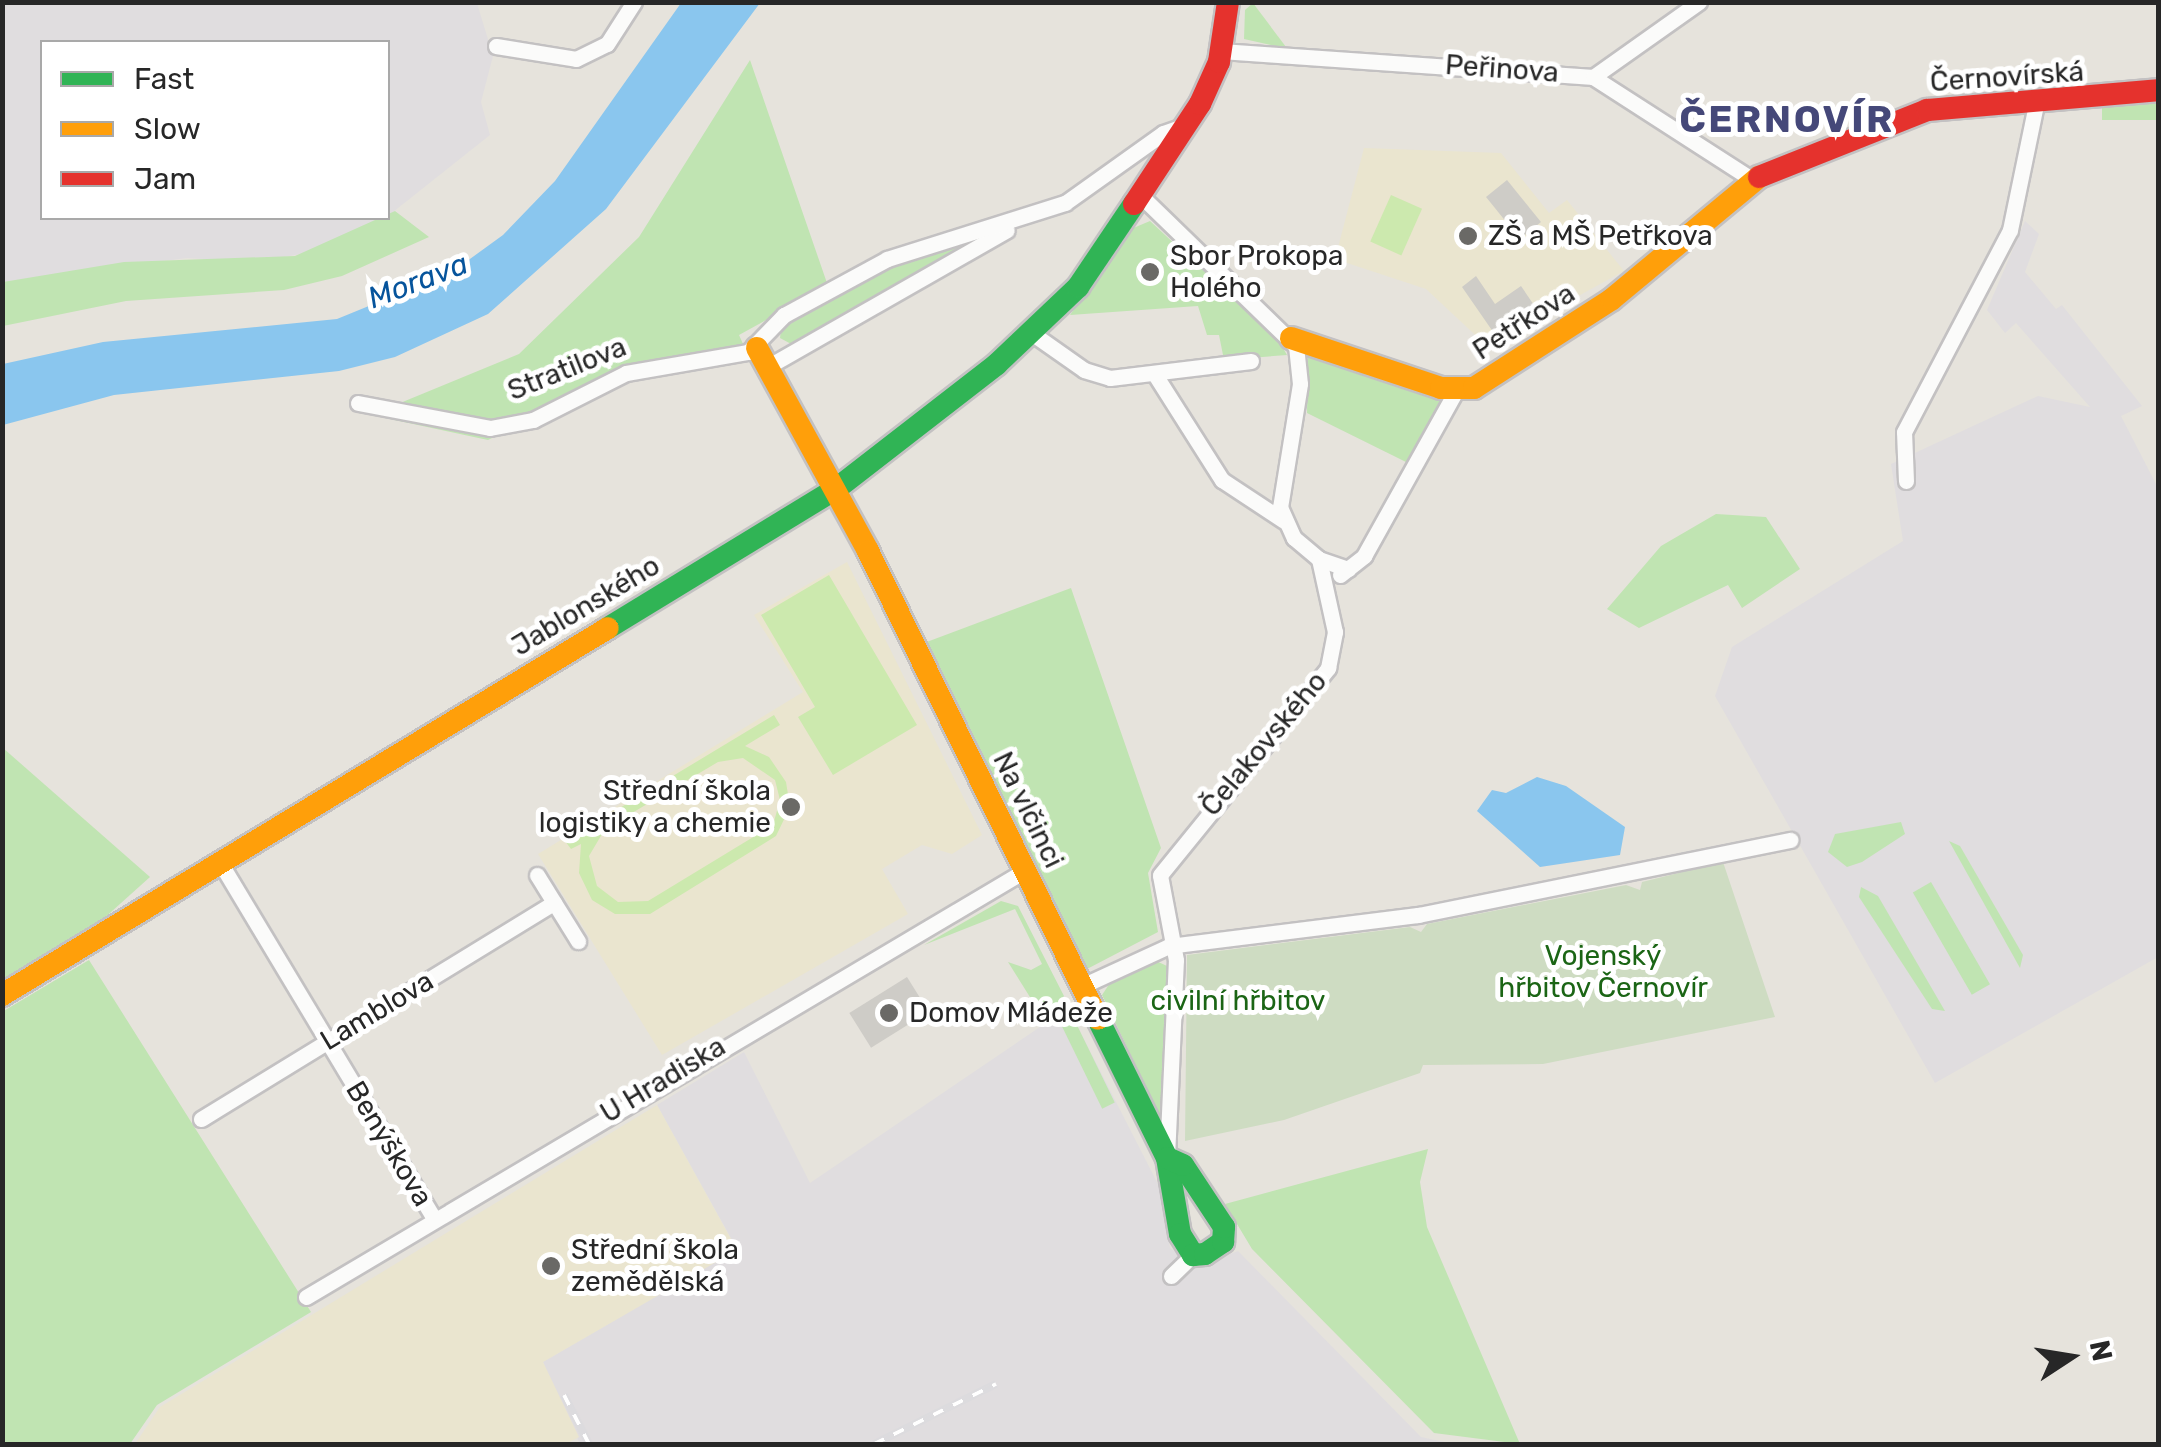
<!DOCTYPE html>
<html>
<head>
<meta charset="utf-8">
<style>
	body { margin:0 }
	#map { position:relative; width:2161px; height:1447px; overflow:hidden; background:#e6e3dc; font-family:Rubik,sans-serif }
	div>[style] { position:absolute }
	.industrial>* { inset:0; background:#e0dddf }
	.education>* { inset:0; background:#eae5cf }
	.green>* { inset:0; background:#c0e4b2; transform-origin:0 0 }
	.cemetery>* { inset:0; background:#cedcc2 }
	.pitch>* { inset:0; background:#cce9ae; transform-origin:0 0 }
	.water>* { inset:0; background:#8ac6ee }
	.building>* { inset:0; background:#ceccc7; transform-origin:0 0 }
	.roads { filter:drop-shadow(2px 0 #c3c1c2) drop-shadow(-2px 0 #c3c1c2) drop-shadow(0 2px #c3c1c2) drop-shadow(0 -2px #c3c1c2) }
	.street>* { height:15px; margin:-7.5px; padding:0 7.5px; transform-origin:7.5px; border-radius:7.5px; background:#fbfbfa }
	.fast>* { height:22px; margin:-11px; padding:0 11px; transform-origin:11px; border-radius:11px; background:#30b455 }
	.slow>* { height:22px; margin:-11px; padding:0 11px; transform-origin:11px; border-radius:11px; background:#ff9f0a }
	.jam>* { height:22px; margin:-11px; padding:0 11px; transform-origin:11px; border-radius:11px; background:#e5322d }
	.rail>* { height:8px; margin-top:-4px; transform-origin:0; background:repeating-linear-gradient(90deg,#fff 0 11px,#dcdbde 0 22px); box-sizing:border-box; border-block:2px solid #dcdbde }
	.dots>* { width:28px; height:28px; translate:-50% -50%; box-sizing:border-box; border:5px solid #fff; border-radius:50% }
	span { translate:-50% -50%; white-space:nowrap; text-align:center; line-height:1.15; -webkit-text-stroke:10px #fff; paint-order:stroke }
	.street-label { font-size:28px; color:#272727 }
	.poi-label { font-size:28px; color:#272727 }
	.left { translate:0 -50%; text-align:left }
	.right { translate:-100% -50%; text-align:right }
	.park-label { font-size:28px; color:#1b6515 }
	.water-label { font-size:30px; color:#06549c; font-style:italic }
	.district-label { font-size:38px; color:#454879; font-weight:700; letter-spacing:2.5px }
	.frame { position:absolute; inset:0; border:5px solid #272727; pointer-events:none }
	.legend { position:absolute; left:40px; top:40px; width:350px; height:180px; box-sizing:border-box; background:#fff; border:2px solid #a9a9a9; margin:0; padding:12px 18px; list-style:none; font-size:30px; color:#272727 }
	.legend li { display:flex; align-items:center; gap:20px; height:50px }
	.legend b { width:50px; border:2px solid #a9a9a9 }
	.north { position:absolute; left:2021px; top:1307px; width:100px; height:100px; -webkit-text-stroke:8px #fff; paint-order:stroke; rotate:78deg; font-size:28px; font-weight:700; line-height:40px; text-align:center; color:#272727 }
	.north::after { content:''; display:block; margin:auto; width:35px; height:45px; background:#272727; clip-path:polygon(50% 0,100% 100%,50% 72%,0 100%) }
</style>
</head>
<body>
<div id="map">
	<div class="industrial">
		<i style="clip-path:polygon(2px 3px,477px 3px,493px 56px,481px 102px,490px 135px,388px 216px,388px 42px,42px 42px,42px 218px,385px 218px,311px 252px,257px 262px,187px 258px,3px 282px)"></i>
		<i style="clip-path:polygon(2025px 221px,2039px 234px,2025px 272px,2056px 309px,2062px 305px,2142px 406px,2121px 416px,2158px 488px,2158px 957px,1935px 1083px,1715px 696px,1732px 647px,1903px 541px,1891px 464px,2038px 396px,2090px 407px,2016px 323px,2005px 333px,1987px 310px)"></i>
		<i style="clip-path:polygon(1068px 1008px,1160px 1188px,1170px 1248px,1196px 1267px,1238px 1251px,1421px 1437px,1454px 1444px,580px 1444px,543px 1362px,737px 1249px,657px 1105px,744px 1052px,810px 1183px)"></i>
	</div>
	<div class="education">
		<i style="clip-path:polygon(1364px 148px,1501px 153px,1549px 213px,1567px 200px,1624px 271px,1487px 346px,1426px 289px,1335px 259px)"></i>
		<i style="clip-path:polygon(847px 562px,982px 835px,952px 854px,922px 845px,882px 869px,908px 914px,662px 1055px,538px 854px,803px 692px,754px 615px)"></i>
		<i style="clip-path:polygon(657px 1105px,737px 1250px,543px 1362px,579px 1437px,566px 1444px,135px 1444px,160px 1407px)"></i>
	</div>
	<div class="green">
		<i style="clip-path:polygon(1253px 3px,1286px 47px,1285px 48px,1244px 39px,1245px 10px)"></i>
		<i style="clip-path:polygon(750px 60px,828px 286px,739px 335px,744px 346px,622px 375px,488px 440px,371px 415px,519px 354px,639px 237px)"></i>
		<i style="left:2158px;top:98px;width:22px;height:56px;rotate:90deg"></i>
		<i style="clip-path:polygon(395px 211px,429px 237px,342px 276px,284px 290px,126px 301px,3px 326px,3px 282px,124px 262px,295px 256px)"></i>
		<i style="clip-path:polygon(1150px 221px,1279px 341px,1287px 355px,1224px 360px,1219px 335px,1207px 335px,1198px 306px,1070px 315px,1131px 229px)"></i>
		<i style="clip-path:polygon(977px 240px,793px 345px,780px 338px,782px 323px,890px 263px)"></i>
		<i style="clip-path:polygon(1308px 355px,1445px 397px,1408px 463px,1307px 413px)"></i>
		<i style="clip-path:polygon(1716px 514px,1766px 517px,1800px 569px,1742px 608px,1728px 585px,1639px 628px,1607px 609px,1661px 546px)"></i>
		<i style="clip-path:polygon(1071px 588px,1161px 848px,1148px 873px,1158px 932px,1087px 969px,924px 643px)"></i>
		<i style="clip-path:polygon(3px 748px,150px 877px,91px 930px,3px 984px)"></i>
		<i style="clip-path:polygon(1901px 822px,1905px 834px,1862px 862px,1847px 867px,1828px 852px,1835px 834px)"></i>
		<i style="clip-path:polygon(1949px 841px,1960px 846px,2023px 955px,2020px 968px)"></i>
		<i style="left:1931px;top:882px;width:118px;height:21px;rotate:60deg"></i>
		<i style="clip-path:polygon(1861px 887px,1878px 896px,1945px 1011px,1932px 1009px,1859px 897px)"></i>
		<i style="clip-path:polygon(1001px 901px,1018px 906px,1064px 996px,1051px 1011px,1038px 1010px,1008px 962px,1031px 970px,1042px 964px,1015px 909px,924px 945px)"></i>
		<i style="clip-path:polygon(89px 960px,311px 1312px,157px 1405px,130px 1444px,3px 1444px,2px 1012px)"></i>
		<i style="clip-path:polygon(1154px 960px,1167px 966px,1165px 1126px,1102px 995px,1112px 980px)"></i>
		<i style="left:1074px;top:1019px;width:93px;height:14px;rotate:64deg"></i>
		<i style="clip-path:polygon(1428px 1149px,1420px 1182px,1427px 1227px,1520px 1444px,1434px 1433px,1252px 1249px,1225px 1204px)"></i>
	</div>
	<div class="cemetery">
		<i style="clip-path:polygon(1723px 862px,1775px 1017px,1543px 1064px,1423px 1065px,1420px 1073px,1284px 1120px,1185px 1141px,1187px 955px,1410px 927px,1421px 932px,1427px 924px,1626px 885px,1640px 890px,1642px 882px)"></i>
	</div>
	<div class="pitch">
		<i style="left:1391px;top:195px;width:34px;height:51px;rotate:24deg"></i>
		<i style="clip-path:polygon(829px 575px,917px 725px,833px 775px,798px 717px,815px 707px,761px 615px)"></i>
		<i style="clip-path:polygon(evenodd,774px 715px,780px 725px,745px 746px,769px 757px,786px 782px,790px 807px,776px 836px,650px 914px,615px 914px,592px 900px,579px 873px,581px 844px,571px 849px,565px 841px,774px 715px,743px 758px,775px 780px,780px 800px,773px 825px,648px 901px,618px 902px,597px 886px,589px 856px,605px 829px,718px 762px,743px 758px)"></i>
	</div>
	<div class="water">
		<i style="clip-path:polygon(681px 3px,760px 3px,606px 209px,488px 314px,395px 357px,339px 371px,114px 395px,3px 425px,3px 364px,103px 342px,337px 319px,452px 272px,503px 235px,555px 181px)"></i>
		<i style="clip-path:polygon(1537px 777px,1566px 786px,1625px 827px,1620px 855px,1540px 867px,1477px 811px,1492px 790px,1506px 793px)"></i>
	</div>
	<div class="building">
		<i style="left:1507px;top:180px;width:54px;height:27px;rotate:51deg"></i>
		<i style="clip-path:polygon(1476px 276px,1495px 304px,1521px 286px,1538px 311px,1498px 339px,1462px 287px)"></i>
		<i style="left:907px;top:977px;width:41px;height:68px;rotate:58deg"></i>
	</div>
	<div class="roads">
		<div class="street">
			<i style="left:496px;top:46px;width:81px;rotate:9.2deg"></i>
			<i style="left:576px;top:59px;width:34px;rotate:-26deg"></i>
			<i style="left:607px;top:44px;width:50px;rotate:-57.3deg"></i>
			<i style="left:1221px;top:51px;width:373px;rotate:4deg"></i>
			<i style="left:1593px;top:77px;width:190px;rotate:32.8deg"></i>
			<i style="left:1593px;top:77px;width:130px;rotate:-35.3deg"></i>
			<i style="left:1140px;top:195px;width:217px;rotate:44.1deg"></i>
			<i style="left:1296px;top:346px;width:38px;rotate:84deg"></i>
			<i style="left:1300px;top:384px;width:125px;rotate:99.2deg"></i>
			<i style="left:1280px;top:507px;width:34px;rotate:66deg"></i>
			<i style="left:1294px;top:538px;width:33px;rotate:40deg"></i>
			<i style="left:1033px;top:334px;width:62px;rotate:35.2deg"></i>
			<i style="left:1084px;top:370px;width:27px;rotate:17deg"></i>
			<i style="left:1110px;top:378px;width:142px;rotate:-6.9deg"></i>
			<i style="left:767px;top:367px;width:276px;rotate:-29.7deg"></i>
			<i style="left:1154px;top:373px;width:127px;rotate:57.6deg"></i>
			<i style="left:1222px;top:480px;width:74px;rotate:33.5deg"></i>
			<i style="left:358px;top:403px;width:134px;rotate:10.7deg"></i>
			<i style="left:490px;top:428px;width:44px;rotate:-10.5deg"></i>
			<i style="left:533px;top:420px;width:104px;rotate:-26.8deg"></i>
			<i style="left:626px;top:373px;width:124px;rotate:-9.8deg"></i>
			<i style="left:748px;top:352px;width:52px;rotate:-45.8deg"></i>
			<i style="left:784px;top:315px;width:117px;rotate:-28.5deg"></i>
			<i style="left:887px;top:259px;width:187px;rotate:-17.5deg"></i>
			<i style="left:1065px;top:203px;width:120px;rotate:-35.5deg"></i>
			<i style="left:1163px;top:133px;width:24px;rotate:-19deg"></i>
			<i style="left:1906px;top:481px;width:49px;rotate:-92.3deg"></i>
			<i style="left:1904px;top:432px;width:228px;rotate:-62.3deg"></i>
			<i style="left:2010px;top:230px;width:128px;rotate:-78.3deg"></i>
			<i style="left:1340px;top:575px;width:31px;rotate:-38deg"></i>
			<i style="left:1364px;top:556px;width:189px;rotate:-60.9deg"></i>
			<i style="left:221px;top:864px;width:412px;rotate:59deg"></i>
			<i style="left:537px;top:875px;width:78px;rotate:58.2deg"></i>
			<i style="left:1082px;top:986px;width:96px;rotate:-24.7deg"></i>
			<i style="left:1169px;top:946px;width:251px;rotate:-7.1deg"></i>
			<i style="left:1418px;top:915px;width:380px;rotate:-11.4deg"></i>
			<i style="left:201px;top:1119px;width:414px;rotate:-31.5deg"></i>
			<i style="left:1167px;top:1157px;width:197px;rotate:-87.4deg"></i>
			<i style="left:1176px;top:960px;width:86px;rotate:-100.7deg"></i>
			<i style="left:1160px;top:875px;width:267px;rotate:-50.9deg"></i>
			<i style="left:1328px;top:668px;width:37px;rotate:-79deg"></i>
			<i style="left:1335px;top:632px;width:75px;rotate:-102.4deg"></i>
			<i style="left:1319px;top:559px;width:31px;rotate:19deg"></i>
			<i style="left:1171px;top:1276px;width:30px;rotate:-44deg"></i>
			<i style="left:306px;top:1297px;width:835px;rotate:-30.68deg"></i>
		</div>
		<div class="fast">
			<i style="left:608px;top:628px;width:267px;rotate:-31.4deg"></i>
			<i style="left:836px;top:489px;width:204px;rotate:-37.8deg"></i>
			<i style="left:997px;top:364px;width:112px;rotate:-43.5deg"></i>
			<i style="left:1078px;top:287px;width:100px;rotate:-56deg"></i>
			<i style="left:1098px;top:1019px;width:155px;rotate:63.6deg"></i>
			<i style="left:1167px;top:1158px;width:77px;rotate:80.3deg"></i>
			<i style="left:1180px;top:1234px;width:25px;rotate:58deg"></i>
			<i style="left:1193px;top:1255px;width:12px;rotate:-5deg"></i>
			<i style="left:1205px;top:1254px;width:22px;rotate:-34deg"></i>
			<i style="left:1223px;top:1242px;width:15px;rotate:-86deg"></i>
			<i style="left:1224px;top:1227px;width:74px;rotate:-123.5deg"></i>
			<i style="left:1183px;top:1165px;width:17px;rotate:-156deg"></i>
		</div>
		<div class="slow">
			<i style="left:1291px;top:338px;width:158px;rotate:18.4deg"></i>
			<i style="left:1441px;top:388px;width:33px"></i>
			<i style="left:1474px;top:388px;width:164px;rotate:-32.8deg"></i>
			<i style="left:1612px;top:299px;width:191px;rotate:-39.7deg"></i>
			<i style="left:757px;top:348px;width:231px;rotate:61.3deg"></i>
			<i style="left:868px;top:551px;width:521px;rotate:63.83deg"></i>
			<i style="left:2px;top:995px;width:708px;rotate:-31.2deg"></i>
		</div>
		<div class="jam">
			<i style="left:1759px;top:177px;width:181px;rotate:-21.7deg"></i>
			<i style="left:1927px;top:110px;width:232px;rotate:-4.9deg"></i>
			<i style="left:1134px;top:204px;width:120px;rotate:-56.6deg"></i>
			<i style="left:1200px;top:104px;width:46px;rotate:-65.7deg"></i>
			<i style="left:1219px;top:62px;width:61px;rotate:-81.5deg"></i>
		</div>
	</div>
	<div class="rail">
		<i style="left:564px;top:1395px;width:55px;rotate:63deg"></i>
		<i style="left:874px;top:1444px;width:136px;rotate:-26.2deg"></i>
	</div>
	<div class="dots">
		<i style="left:1468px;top:236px;background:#6a6966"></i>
		<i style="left:1150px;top:272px;background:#6a6966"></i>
		<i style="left:791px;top:807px;background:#6a6966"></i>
		<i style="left:889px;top:1013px;background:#6a6966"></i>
		<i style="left:551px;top:1266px;background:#6a6966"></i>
	</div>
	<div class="street-label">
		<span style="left:1502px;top:69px;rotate:4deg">Peřinova</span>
		<span style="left:2007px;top:77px;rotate:-4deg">Černovírská</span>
		<span style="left:1524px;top:322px;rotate:-33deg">Petřkova</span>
		<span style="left:567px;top:369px;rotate:-22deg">Stratilova</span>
		<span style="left:586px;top:606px;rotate:-31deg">Jablonského</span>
		<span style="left:1264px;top:744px;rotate:-50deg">Čelakovského</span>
		<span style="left:1028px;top:810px;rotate:64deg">Na vlčinci</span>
		<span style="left:377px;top:1011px;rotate:-31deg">Lamblova</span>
		<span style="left:663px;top:1080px;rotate:-31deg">U Hradiska</span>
		<span style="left:389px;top:1144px;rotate:59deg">Benýškova</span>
	</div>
	<div class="poi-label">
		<span class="left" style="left:1488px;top:236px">ZŠ a MŠ Petřkova</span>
		<span class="left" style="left:1170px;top:272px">Sbor Prokopa<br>Holého</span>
		<span class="right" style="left:771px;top:807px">Střední škola<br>logistiky a chemie</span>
		<span class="left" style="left:909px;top:1013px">Domov Mládeže</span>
		<span class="left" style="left:571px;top:1266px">Střední škola<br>zemědělská</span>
	</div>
	<div class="park-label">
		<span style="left:1603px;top:972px">Vojenský<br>hřbitov Černovír</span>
		<span style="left:1238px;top:1001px">civilní hřbitov</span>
	</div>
	<div class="water-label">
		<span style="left:418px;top:281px;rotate:-21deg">Morava</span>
	</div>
	<div class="district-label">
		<span style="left:1787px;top:120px">ČERNOVÍR</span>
	</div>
	<div class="frame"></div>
	<ul class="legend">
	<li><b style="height:12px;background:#30b455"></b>Fast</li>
	<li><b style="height:12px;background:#ff9f0a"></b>Slow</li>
	<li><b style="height:12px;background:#e5322d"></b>Jam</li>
	</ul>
	<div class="north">N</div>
</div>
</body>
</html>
